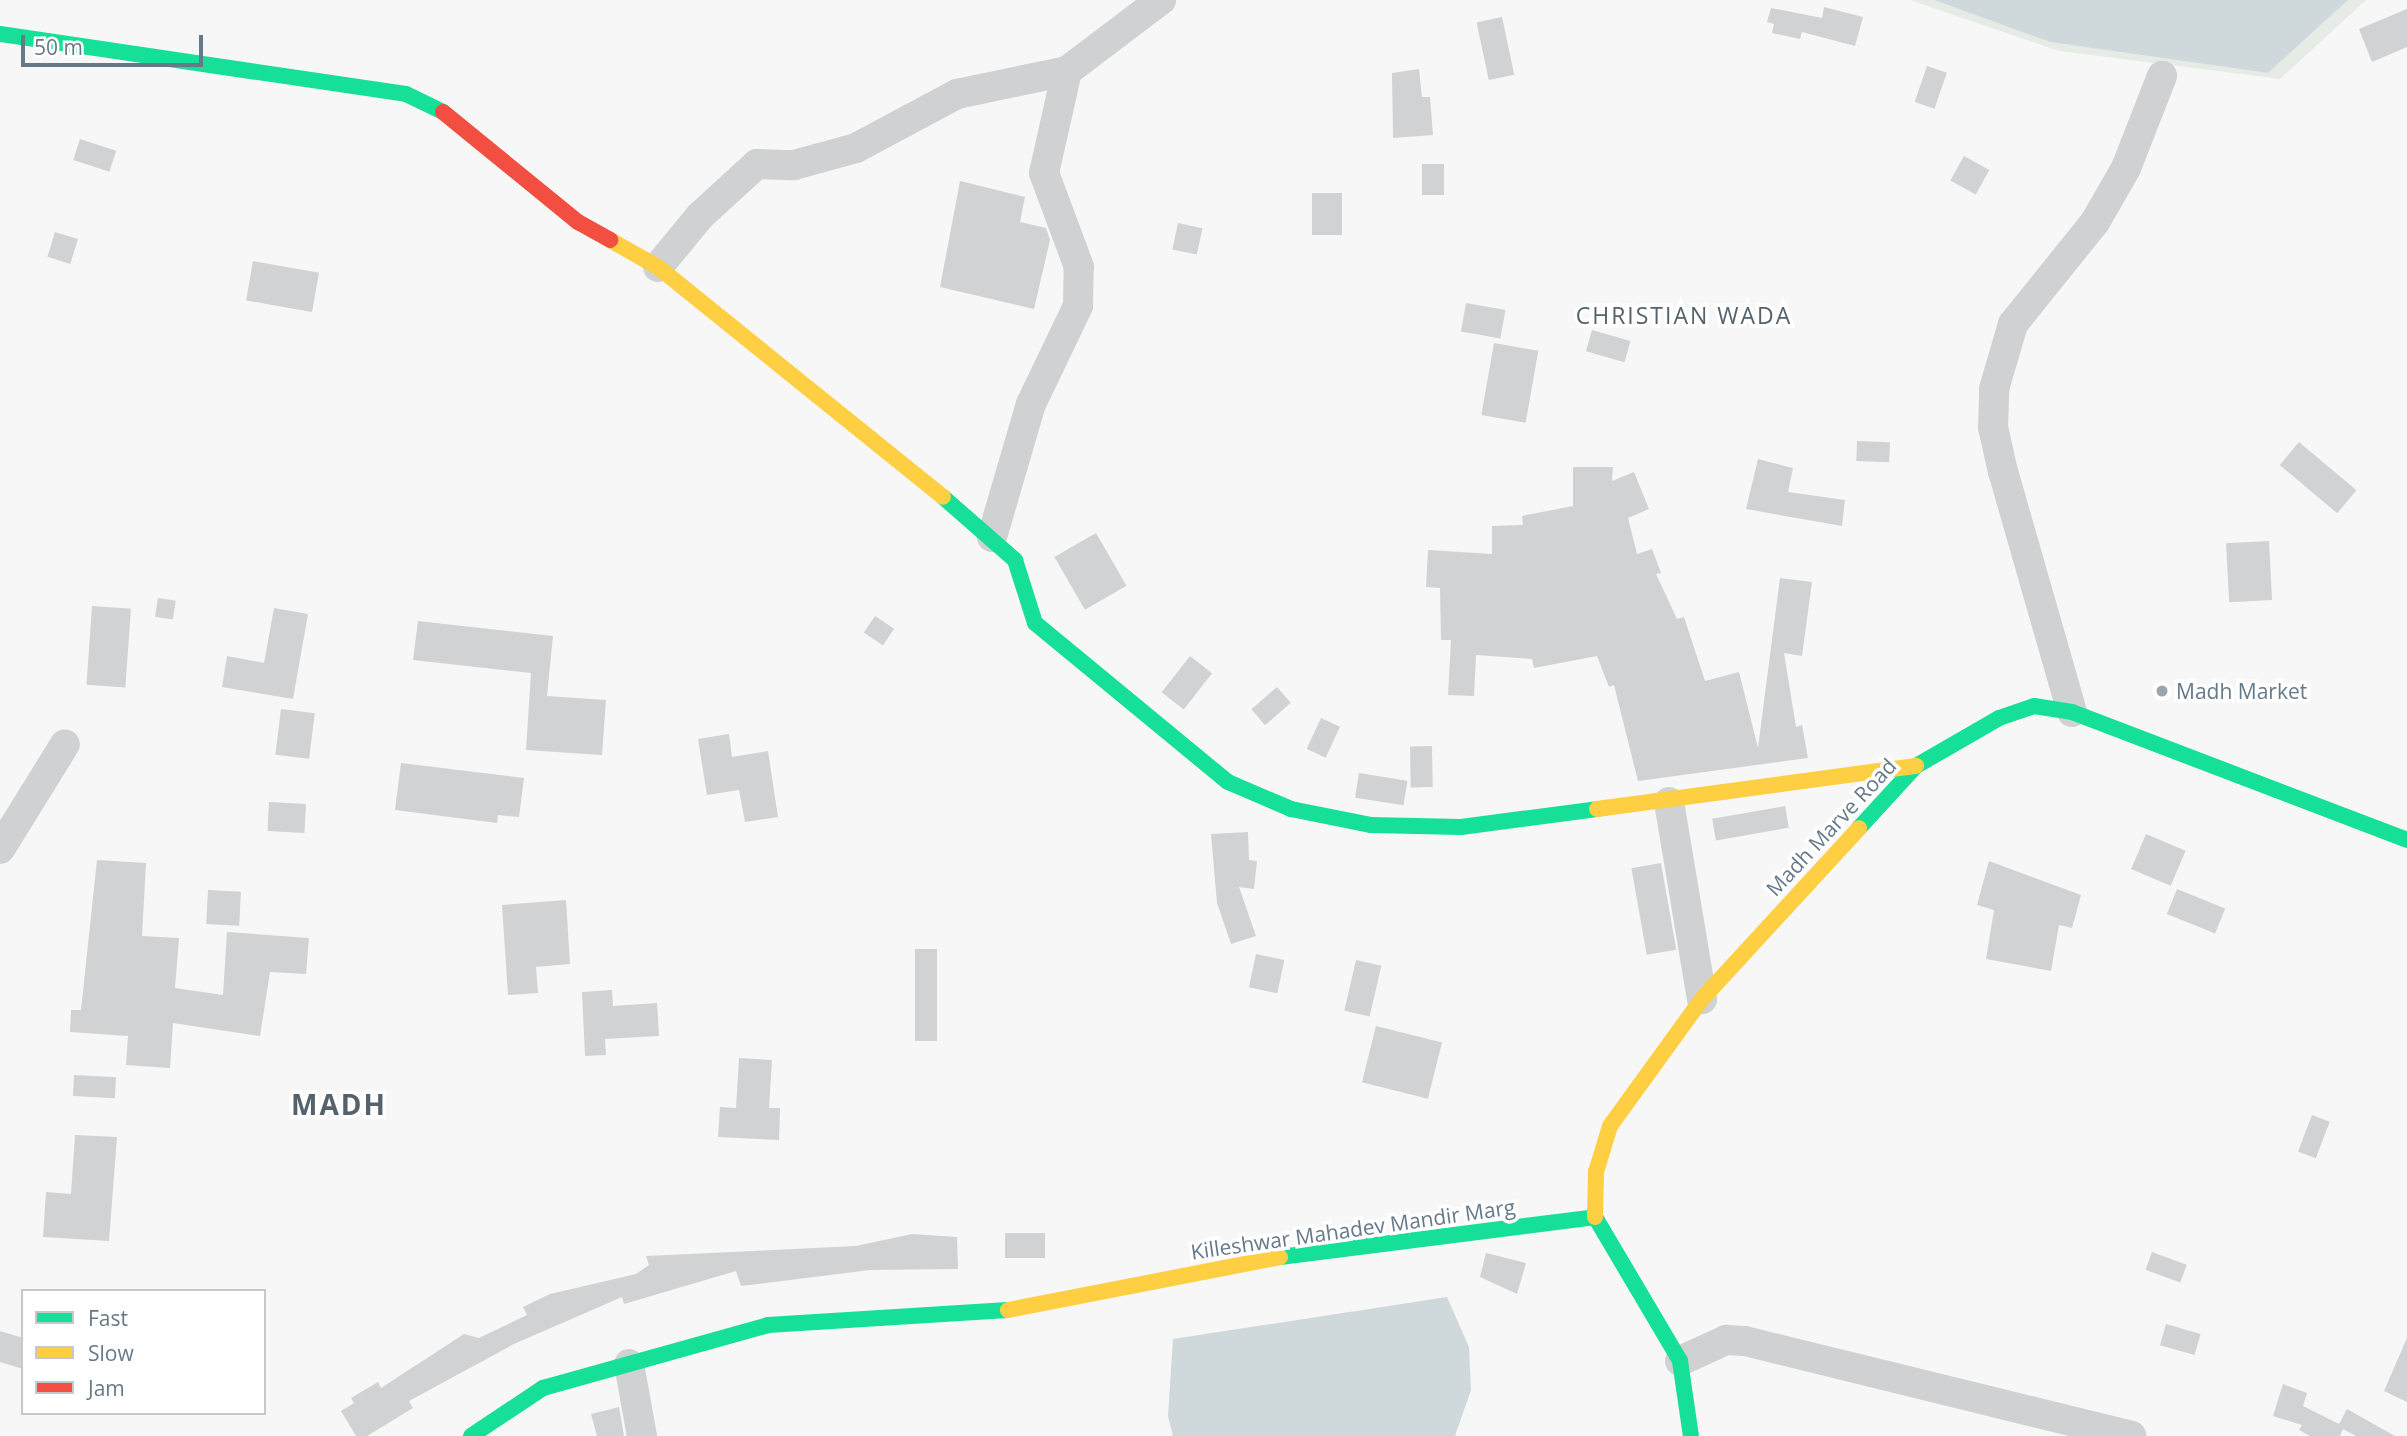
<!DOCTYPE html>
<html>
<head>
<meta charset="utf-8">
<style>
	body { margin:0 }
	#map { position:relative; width:2407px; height:1436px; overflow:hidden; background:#f7f7f7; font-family:"Open Sans",sans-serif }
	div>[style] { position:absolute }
	.green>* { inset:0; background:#e7ebe5 }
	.water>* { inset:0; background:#cfd8da }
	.building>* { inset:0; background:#d0d2d3; transform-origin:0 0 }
	.street>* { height:30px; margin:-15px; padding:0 15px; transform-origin:15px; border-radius:15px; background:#cfd1d2 }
	.fast>* { height:16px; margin:-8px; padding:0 8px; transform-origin:8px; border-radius:8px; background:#16e098 }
	.slow>* { height:16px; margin:-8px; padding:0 8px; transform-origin:8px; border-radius:8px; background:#ffcf43 }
	.jam>* { height:16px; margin:-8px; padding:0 8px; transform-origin:8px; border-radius:8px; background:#f24e42 }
	.dots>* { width:19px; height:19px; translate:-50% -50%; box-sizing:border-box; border:4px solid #fff; border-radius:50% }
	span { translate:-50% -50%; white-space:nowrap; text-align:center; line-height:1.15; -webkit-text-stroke:7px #fff; paint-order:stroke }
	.poi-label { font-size:21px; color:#667988 }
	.left { translate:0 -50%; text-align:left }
	.street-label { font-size:21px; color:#667988 }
	.neighbourhood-label { font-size:23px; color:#54626d; letter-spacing:2px }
	.district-label { font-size:28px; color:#54626d; font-weight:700; letter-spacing:2px }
	.legend { position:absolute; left:21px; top:1289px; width:245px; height:126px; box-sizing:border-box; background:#fff; border:2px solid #c2c9cf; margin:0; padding:9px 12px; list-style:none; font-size:21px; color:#667988 }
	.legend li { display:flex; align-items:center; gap:14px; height:35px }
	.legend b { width:35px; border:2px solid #c2c9cf }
	.scale { position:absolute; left:21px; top:35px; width:182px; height:32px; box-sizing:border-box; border:4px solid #667988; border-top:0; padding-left:9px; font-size:21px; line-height:24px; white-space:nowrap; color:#667988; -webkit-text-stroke:5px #fff; paint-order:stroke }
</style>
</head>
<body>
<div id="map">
	<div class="green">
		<i style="clip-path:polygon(1910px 0,1934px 0,2050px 42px,2268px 73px,2348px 0,2366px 0,2280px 79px,2059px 51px)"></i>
	</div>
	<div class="water">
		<i style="clip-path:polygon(1934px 0,2348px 0,2268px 73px,2050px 42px)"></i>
		<i style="clip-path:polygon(1447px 1297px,1469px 1347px,1471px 1390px,1455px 1436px,1173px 1436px,1168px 1416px,1173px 1339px)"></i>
	</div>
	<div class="building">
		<i style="clip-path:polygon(1824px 7px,1863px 17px,1855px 46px,1802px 32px,1800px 39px,1772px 33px,1774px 24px,1767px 22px,1771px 8px,1822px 18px)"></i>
		<i style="clip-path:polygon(2407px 9px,2407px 47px,2372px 62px,2359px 29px)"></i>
		<i style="left:1502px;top:17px;width:59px;height:26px;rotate:78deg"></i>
		<i style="left:1927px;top:66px;width:21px;height:38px;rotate:19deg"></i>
		<i style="clip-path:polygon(1419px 69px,1422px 97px,1430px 97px,1433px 135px,1393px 138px,1392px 73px)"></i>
		<i style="left:80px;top:139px;width:38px;height:22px;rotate:18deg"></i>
		<i style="left:1964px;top:156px;width:29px;height:28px;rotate:29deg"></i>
		<i style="left:1422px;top:164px;width:22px;height:31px"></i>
		<i style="clip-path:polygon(960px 181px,1025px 197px,1020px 222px,1046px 228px,1050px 240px,1034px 309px,940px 287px)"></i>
		<i style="left:1312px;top:193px;width:30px;height:42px"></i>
		<i style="left:1178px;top:223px;width:25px;height:27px;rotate:12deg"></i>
		<i style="left:55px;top:232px;width:24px;height:26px;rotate:17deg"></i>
		<i style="left:253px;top:261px;width:67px;height:40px;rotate:10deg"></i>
		<i style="left:1466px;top:303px;width:40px;height:29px;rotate:10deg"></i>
		<i style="left:1592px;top:330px;width:40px;height:22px;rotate:16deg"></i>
		<i style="left:1494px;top:343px;width:45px;height:73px;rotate:10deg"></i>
		<i style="left:1857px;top:441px;width:33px;height:20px;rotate:2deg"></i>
		<i style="left:2299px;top:442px;width:75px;height:30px;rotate:40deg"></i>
		<i style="clip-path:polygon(1758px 459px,1793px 468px,1788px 492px,1845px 500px,1842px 526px,1746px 509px)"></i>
		<i style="clip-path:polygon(1573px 467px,1613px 467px,1612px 481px,1634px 472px,1649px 509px,1628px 518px,1637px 554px,1652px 549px,1661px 573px,1656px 574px,1677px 619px,1684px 617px,1705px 681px,1739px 672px,1758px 748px,1780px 578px,1812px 582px,1802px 656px,1784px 653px,1796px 727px,1802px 725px,1808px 758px,1638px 781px,1614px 685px,1609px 687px,1597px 656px,1534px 668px,1532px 659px,1476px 655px,1474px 696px,1448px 695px,1451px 640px,1441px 640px,1440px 588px,1426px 587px,1428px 550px,1492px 554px,1492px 526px,1523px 525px,1522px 516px,1573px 506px)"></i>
		<i style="left:1096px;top:533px;width:61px;height:48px;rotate:60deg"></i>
		<i style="left:2269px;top:541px;width:59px;height:43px;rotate:87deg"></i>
		<i style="left:158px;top:598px;width:18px;height:19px;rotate:9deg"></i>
		<i style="left:92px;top:606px;width:39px;height:79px;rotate:4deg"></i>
		<i style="clip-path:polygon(274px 608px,308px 614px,293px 699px,222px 687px,227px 656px,264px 663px)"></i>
		<i style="left:875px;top:616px;width:23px;height:20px;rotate:34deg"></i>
		<i style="clip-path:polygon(418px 621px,553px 636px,547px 696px,606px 700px,602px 755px,526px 750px,531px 673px,413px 660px)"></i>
		<i style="left:1190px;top:656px;width:28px;height:46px;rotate:38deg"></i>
		<i style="left:1277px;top:687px;width:21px;height:34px;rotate:49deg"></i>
		<i style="left:281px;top:709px;width:34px;height:46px;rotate:7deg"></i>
		<i style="left:1321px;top:718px;width:21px;height:34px;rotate:25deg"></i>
		<i style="clip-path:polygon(729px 734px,732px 757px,768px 751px,778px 817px,745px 822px,739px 790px,707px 795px,698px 739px)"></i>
		<i style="left:1432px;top:746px;width:41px;height:22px;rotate:89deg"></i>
		<i style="clip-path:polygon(401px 763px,524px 778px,519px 817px,498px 815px,497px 823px,395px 810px)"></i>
		<i style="left:1359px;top:773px;width:49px;height:25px;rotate:9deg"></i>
		<i style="left:269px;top:802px;width:37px;height:29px;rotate:3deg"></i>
		<i style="left:1785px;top:806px;width:22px;height:74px;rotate:80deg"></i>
		<i style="clip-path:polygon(1248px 832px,1249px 860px,1257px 861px,1254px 889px,1239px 887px,1256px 936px,1231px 944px,1217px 903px,1211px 834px)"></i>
		<i style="left:2146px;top:834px;width:43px;height:38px;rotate:23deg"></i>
		<i style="clip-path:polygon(97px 860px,146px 863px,142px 936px,179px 938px,175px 988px,223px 995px,227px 932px,309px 938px,306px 974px,270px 972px,260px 1036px,173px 1023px,170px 1068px,126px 1065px,128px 1036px,70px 1032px,71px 1010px,81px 1010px)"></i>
		<i style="clip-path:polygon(1989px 861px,2081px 895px,2072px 928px,2059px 925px,2051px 971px,1986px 959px,1994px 910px,1977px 905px)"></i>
		<i style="left:1661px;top:863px;width:88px;height:30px;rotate:80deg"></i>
		<i style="left:2177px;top:889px;width:52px;height:27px;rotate:22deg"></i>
		<i style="left:208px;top:890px;width:33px;height:34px;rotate:3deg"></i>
		<i style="clip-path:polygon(566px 900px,570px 964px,536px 967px,538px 993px,508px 995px,502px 905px)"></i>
		<i style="left:915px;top:949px;width:22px;height:92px"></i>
		<i style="left:1256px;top:954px;width:29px;height:34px;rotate:12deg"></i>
		<i style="left:1356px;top:960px;width:26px;height:52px;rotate:13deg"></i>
		<i style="clip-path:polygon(612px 990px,613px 1006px,657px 1003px,659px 1036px,605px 1039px,606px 1055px,585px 1056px,582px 992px)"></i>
		<i style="left:1376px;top:1026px;width:68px;height:58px;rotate:14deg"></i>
		<i style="clip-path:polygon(739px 1058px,772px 1060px,769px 1108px,780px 1108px,779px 1140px,718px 1137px,720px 1107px,736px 1108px)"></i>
		<i style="left:74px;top:1075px;width:42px;height:21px;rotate:3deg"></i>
		<i style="left:2312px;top:1115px;width:19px;height:39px;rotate:21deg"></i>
		<i style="clip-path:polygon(75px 1135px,117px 1137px,109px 1241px,43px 1237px,46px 1192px,71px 1194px)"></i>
		<i style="left:1005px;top:1233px;width:40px;height:25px"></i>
		<i style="clip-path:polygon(912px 1234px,957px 1237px,958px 1269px,870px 1270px,741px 1286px,736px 1271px,624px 1304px,622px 1297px,514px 1344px,409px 1401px,413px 1408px,367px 1436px,356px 1436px,341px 1411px,354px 1403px,351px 1398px,378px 1382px,381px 1388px,464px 1334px,479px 1338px,527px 1315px,523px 1307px,550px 1294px,636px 1274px,649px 1265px,646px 1256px,856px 1246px)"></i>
		<i style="left:2152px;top:1252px;width:37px;height:19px;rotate:20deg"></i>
		<i style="clip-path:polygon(1486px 1253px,1526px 1263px,1517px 1294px,1480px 1277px)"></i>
		<i style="left:2166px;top:1324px;width:36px;height:22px;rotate:16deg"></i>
		<i style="clip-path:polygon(0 1331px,23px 1338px,23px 1369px,0 1362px)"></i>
		<i style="clip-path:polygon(2407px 1338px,2407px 1402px,2384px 1391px)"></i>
		<i style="clip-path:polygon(2283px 1384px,2307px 1393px,2303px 1406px,2339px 1424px,2347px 1409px,2395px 1436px,2356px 1436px,2343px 1429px,2340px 1436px,2310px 1436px,2299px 1430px,2302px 1425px,2273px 1416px)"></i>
		<i style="clip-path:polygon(619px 1407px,624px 1436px,597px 1436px,591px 1414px)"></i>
	</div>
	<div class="street">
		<i style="left:658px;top:267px;width:66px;rotate:-50.5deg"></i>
		<i style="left:700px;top:216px;width:77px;rotate:-42.4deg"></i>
		<i style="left:757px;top:164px;width:37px;rotate:2deg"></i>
		<i style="left:794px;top:165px;width:64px;rotate:-15.3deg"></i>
		<i style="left:856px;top:148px;width:115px;rotate:-28.1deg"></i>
		<i style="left:957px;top:94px;width:112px;rotate:-11.8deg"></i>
		<i style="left:1067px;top:71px;width:118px;rotate:-37.1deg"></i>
		<i style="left:992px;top:537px;width:139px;rotate:-73.7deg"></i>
		<i style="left:1031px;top:404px;width:109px;rotate:-64.4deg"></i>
		<i style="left:1078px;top:306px;width:39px;rotate:-89deg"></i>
		<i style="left:1079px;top:267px;width:100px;rotate:-110.4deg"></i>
		<i style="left:1044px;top:173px;width:105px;rotate:-77.3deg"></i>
		<i style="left:2072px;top:712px;width:250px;rotate:-106deg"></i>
		<i style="left:2003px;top:472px;width:46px;rotate:-102.5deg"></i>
		<i style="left:1993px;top:427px;width:38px;rotate:-88deg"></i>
		<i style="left:1994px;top:389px;width:68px;rotate:-73.7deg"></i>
		<i style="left:2013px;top:324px;width:131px;rotate:-51.2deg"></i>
		<i style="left:2095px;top:222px;width:62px;rotate:-60.1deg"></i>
		<i style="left:2126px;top:168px;width:99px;rotate:-68.6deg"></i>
		<i style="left:1669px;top:802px;width:200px;rotate:80.5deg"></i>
		<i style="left:0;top:849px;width:123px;rotate:-58.2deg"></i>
		<i style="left:1680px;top:1361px;width:51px;rotate:-24.5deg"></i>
		<i style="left:1726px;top:1340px;width:19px;rotate:3deg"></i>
		<i style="left:1745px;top:1341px;width:398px;rotate:13.8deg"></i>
		<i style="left:629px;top:1364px;width:73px;rotate:79.8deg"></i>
	</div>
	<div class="fast">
		<i style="left:0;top:34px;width:410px;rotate:8.4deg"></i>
		<i style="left:406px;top:94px;width:41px;rotate:25.9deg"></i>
		<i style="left:943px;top:497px;width:96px;rotate:41.2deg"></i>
		<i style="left:1015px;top:560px;width:66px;rotate:72.4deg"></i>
		<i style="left:1035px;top:623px;width:250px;rotate:39.5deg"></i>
		<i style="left:1228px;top:782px;width:69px;rotate:23.2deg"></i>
		<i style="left:1291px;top:809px;width:82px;rotate:11.3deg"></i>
		<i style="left:1371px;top:825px;width:90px;rotate:1.3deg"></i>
		<i style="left:1461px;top:827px;width:137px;rotate:-7.5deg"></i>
		<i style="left:1859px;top:828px;width:84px;rotate:-47.4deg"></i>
		<i style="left:1916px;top:766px;width:96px;rotate:-30deg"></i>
		<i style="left:1999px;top:718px;width:37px;rotate:-19deg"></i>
		<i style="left:2034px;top:706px;width:38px;rotate:9deg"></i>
		<i style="left:2072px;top:712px;width:359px;rotate:20.9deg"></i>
		<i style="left:1595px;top:1217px;width:167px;rotate:59.4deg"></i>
		<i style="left:1680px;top:1361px;width:76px;rotate:81.7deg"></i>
		<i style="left:1280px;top:1257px;width:318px;rotate:-7.2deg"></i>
		<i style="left:471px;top:1436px;width:87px;rotate:-33.7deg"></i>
		<i style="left:543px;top:1388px;width:234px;rotate:-15.6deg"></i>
		<i style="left:768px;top:1325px;width:240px;rotate:-3.6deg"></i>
	</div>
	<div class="slow">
		<i style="left:610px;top:240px;width:55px;rotate:29.4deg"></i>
		<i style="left:658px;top:267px;width:366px;rotate:38.9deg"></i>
		<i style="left:1597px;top:809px;width:322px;rotate:-7.7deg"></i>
		<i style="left:1595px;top:1217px;width:45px;rotate:-88.7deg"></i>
		<i style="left:1596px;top:1172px;width:48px;rotate:-73.1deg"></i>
		<i style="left:1610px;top:1126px;width:157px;rotate:-54.1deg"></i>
		<i style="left:1702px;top:999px;width:232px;rotate:-47.4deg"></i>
		<i style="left:1008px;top:1310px;width:277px;rotate:-11deg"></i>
	</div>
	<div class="jam">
		<i style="left:443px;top:112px;width:174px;rotate:39.2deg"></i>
		<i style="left:578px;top:222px;width:37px;rotate:29deg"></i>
	</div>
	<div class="dots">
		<i style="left:2162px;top:691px;background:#99a5af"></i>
	</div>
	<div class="poi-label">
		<span class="left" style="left:2176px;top:691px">Madh Market</span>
	</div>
	<div class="street-label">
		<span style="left:1831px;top:827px;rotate:-47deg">Madh Marve Road</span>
		<span style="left:1353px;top:1229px;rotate:-8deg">Killeshwar Mahadev Mandir Marg</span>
	</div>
	<div class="neighbourhood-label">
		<span style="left:1684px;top:315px">CHRISTIAN WADA</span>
	</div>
	<div class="district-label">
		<span style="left:339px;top:1104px">MADH</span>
	</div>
	<ul class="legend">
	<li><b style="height:9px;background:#16e098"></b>Fast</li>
	<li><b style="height:9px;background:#ffcf43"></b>Slow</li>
	<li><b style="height:9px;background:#f24e42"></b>Jam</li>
	</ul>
	<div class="scale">50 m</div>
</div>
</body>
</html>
